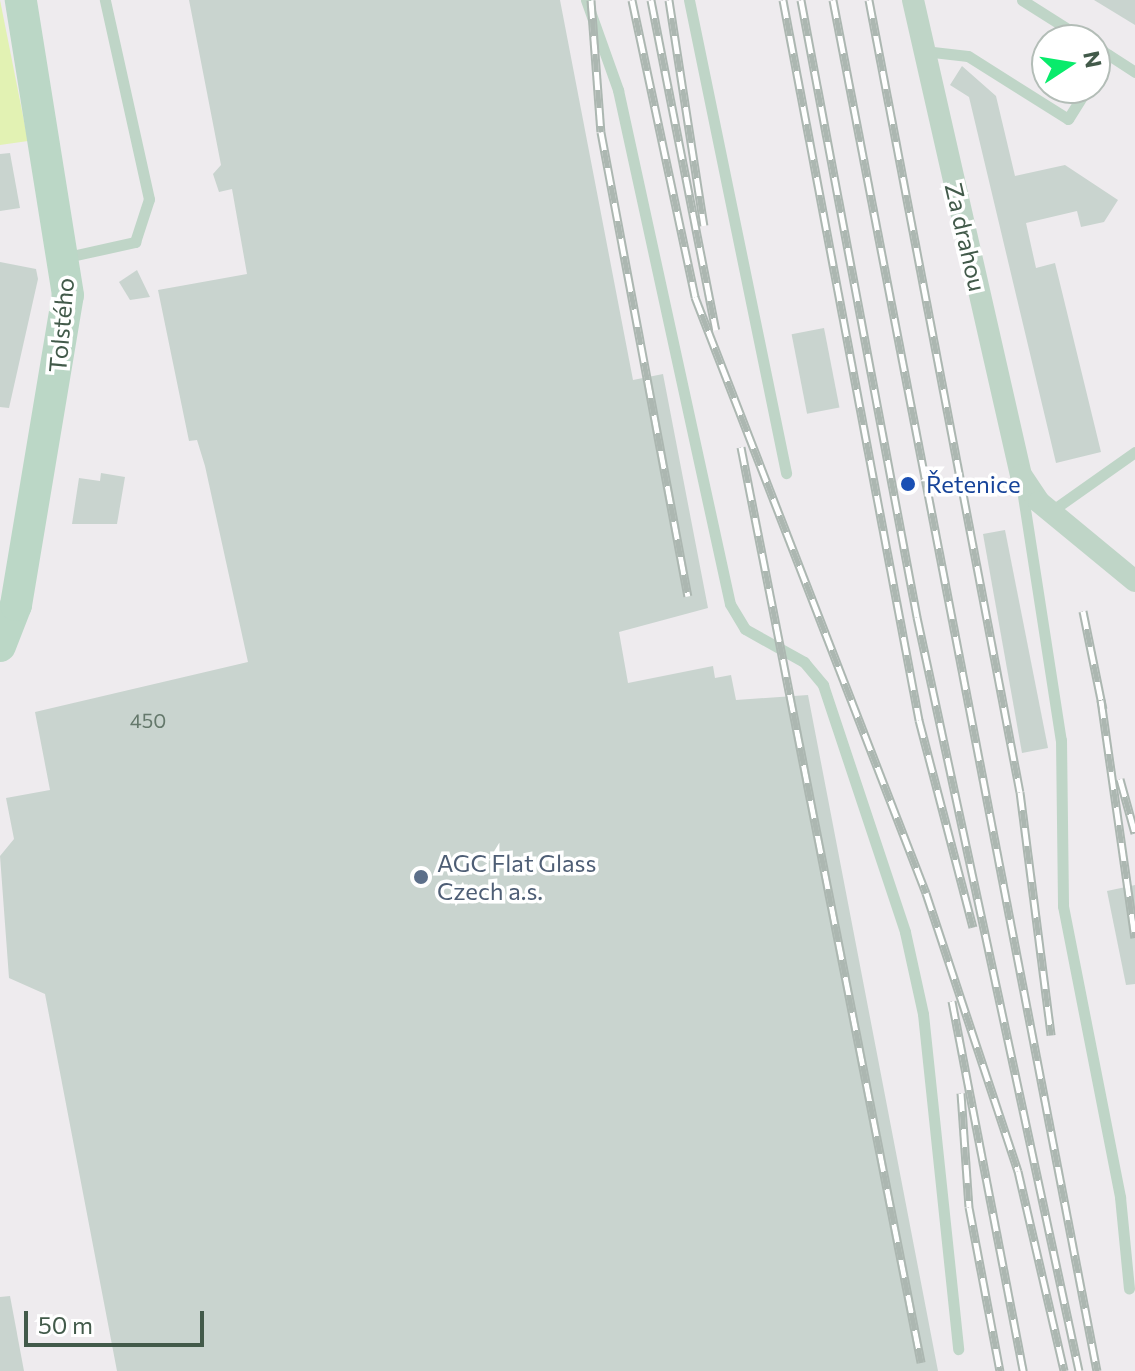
<!DOCTYPE html>
<html>
<head>
<meta charset="utf-8">
<style>
	body { margin:0 }
	#map { position:relative; width:1135px; height:1371px; overflow:hidden; background:#eeebee; font-family:Commissioner,sans-serif }
	div>[style] { position:absolute }
	.green>* { inset:0; background:#e2f2b3 }
	.building>* { inset:0; background:#c9d4cf; transform-origin:0 0 }
	.lane>* { height:11px; margin:-5.5px; padding:0 5.5px; transform-origin:5.5px; border-radius:5.5px; background:#bfd5c7 }
	.street>* { height:22px; margin:-11px; padding:0 11px; transform-origin:11px; border-radius:11px; background:#bfd5c7 }
	.secondary>* { height:32px; margin:-16px; padding:0 16px; transform-origin:16px; border-radius:16px; background:#bbd7c6 }
	.rail>* { height:9px; margin-top:-4.5px; transform-origin:0; background:repeating-linear-gradient(90deg,#fff 0 18px,#acb7b1 0 36px); box-sizing:border-box; border-block:2px solid #acb7b1 }
	.dots>* { width:22px; height:22px; translate:-50% -50%; box-sizing:border-box; border:4px solid #fff; border-radius:50% }
	span { translate:-50% -50%; white-space:nowrap; text-align:center; line-height:1.15; -webkit-text-stroke:7px #fff; paint-order:stroke }
	.number-label { font-size:20px; color:#64786b }
	.number-label span { -webkit-text-stroke-width:0 }
	.street-label { font-size:24px; color:#425a4a }
	.transit-label { font-size:24px; color:#164399 }
	.left { translate:0 -50%; text-align:left }
	.service-label { font-size:24px; color:#4e5e75 }
	.north { position:absolute; left:1031px; top:24px; width:80px; height:80px; box-sizing:border-box; background:#fff; border:2px solid #b3bdb7; border-radius:50%; rotate:78deg; font-size:22px; font-weight:700; line-height:32px; text-align:center; color:#425a4a }
	.north::after { content:''; display:block; margin:auto; width:28px; height:36px; background:#08eb6b; clip-path:polygon(50% 0,100% 100%,50% 72%,0 100%) }
	.scale { position:absolute; left:24px; top:1311px; width:180px; height:36px; box-sizing:border-box; border:4px solid #425a4a; border-top:0; padding-left:10px; font-size:24px; line-height:28px; white-space:nowrap; color:#425a4a; -webkit-text-stroke:6px #fff; paint-order:stroke }
</style>
</head>
<body>
<div id="map">
	<div class="green">
		<i style="clip-path:polygon(0 0,28px 141px,0 145px)"></i>
	</div>
	<div class="building">
		<i style="clip-path:polygon(189px 0,560px 0,633px 380px,663px 374px,708px 608px,619px 632px,628px 683px,713px 666px,715px 678px,731px 675px,736px 700px,808px 695px,938px 1371px,117px 1371px,45px 994px,9px 978px,0 856px,14px 839px,6px 798px,50px 790px,35px 712px,248px 662px,205px 466px,197px 440px,189px 441px,158px 290px,247px 274px,232px 189px,219px 192px,213px 174px,221px 165px)"></i>
		<i style="clip-path:polygon(1094px 0,1135px 0,1135px 25px)"></i>
		<i style="clip-path:polygon(962px 66px,996px 96px,1015px 176px,1065px 165px,1118px 200px,1104px 222px,1081px 227px,1077px 211px,1026px 223px,1036px 268px,1055px 263px,1101px 452px,1056px 463px,969px 97px,950px 85px)"></i>
		<i style="clip-path:polygon(10px 153px,20px 208px,0 211px,0 154px)"></i>
		<i style="clip-path:polygon(0 262px,36px 269px,38px 279px,9px 408px,0 407px)"></i>
		<i style="clip-path:polygon(137px 270px,150px 297px,130px 300px,119px 282px)"></i>
		<i style="left:824px;top:328px;width:81px;height:33px;rotate:79deg"></i>
		<i style="clip-path:polygon(101px 473px,125px 477px,117px 524px,72px 524px,79px 478px,100px 481px)"></i>
		<i style="clip-path:polygon(1005px 530px,1048px 748px,1022px 753px,983px 534px)"></i>
		<i style="clip-path:polygon(1135px 885px,1135px 984px,1126px 985px,1107px 891px)"></i>
		<i style="clip-path:polygon(10px 1296px,24px 1371px,0 1371px,0 1297px)"></i>
	</div>
	<div class="lane">
		<i style="left:586px;top:0;width:96px;rotate:70.4deg"></i>
		<i style="left:618px;top:90px;width:526px;rotate:77.71deg"></i>
		<i style="left:730px;top:604px;width:29px;rotate:59deg"></i>
		<i style="left:745px;top:629px;width:68px;rotate:29.2deg"></i>
		<i style="left:804px;top:662px;width:30px;rotate:50deg"></i>
		<i style="left:823px;top:685px;width:260px;rotate:71.6deg"></i>
		<i style="left:905px;top:932px;width:84px;rotate:77.6deg"></i>
		<i style="left:923px;top:1014px;width:337px;rotate:84deg"></i>
		<i style="left:689px;top:0;width:483px;rotate:78.4deg"></i>
		<i style="left:1022px;top:0;width:75px;rotate:32.4deg"></i>
		<i style="left:1095px;top:46px;width:48px;rotate:33deg"></i>
		<i style="left:924px;top:51px;width:44px;rotate:6.5deg"></i>
		<i style="left:968px;top:56px;width:118px;rotate:32.2deg"></i>
		<i style="left:1068px;top:119px;width:36px;rotate:-58deg"></i>
		<i style="left:1095px;top:76px;width:25px;rotate:-56deg"></i>
		<i style="left:67px;top:257px;width:70px;rotate:-12.4deg"></i>
		<i style="left:135px;top:242px;width:45px;rotate:-72deg"></i>
		<i style="left:149px;top:199px;width:204px;rotate:-102.5deg"></i>
		<i style="left:1021px;top:483px;width:260px;rotate:81.2deg"></i>
		<i style="left:1061px;top:740px;width:166px;rotate:89.3deg"></i>
		<i style="left:1063px;top:906px;width:297px;rotate:78.9deg"></i>
		<i style="left:1120px;top:1197px;width:92px;rotate:84.4deg"></i>
		<i style="left:1050px;top:512px;width:104px;rotate:-35.2deg"></i>
	</div>
	<div class="street">
		<i style="left:913px;top:0;width:487px;rotate:77.2deg"></i>
		<i style="left:1021px;top:475px;width:32px;rotate:56deg"></i>
		<i style="left:1039px;top:502px;width:124px;rotate:39.5deg"></i>
	</div>
	<div class="secondary">
		<i style="left:0;top:646px;width:44px;rotate:-68.7deg"></i>
		<i style="left:16px;top:605px;width:314px;rotate:-80.5deg"></i>
		<i style="left:68px;top:295px;width:299px;rotate:-99.1deg"></i>
	</div>
	<div class="rail">
		<i style="left:591px;top:0;width:132px;rotate:85.7deg"></i>
		<i style="left:601px;top:132px;width:472px;rotate:79.4deg"></i>
		<i style="left:632px;top:0;width:304px;rotate:78deg"></i>
		<i style="left:695px;top:297px;width:639px;rotate:68.81deg"></i>
		<i style="left:926px;top:893px;width:293px;rotate:71.7deg"></i>
		<i style="left:1018px;top:1171px;width:205px;rotate:77deg"></i>
		<i style="left:651px;top:0;width:336px;rotate:78.9deg"></i>
		<i style="left:669px;top:0;width:228px;rotate:81.2deg"></i>
		<i style="left:783px;top:0;width:733px;rotate:79.3deg"></i>
		<i style="left:919px;top:720px;width:214px;rotate:75.4deg"></i>
		<i style="left:801px;top:0;width:628px;rotate:79.35deg"></i>
		<i style="left:917px;top:617px;width:771px;rotate:77.87deg"></i>
		<i style="left:833px;top:0;width:1396px;rotate:79.1deg"></i>
		<i style="left:869px;top:0;width:806px;rotate:79.21deg"></i>
		<i style="left:1020px;top:792px;width:245px;rotate:82.7deg"></i>
		<i style="left:741px;top:447px;width:933px;rotate:78.87deg"></i>
		<i style="left:1083px;top:611px;width:100px;rotate:78.5deg"></i>
		<i style="left:1101px;top:700px;width:240px;rotate:81.9deg"></i>
		<i style="left:1120px;top:779px;width:56px;rotate:74.5deg"></i>
		<i style="left:952px;top:1001px;width:377px;rotate:79.1deg"></i>
		<i style="left:961px;top:1093px;width:114px;rotate:86deg"></i>
		<i style="left:969px;top:1207px;width:167px;rotate:79.3deg"></i>
	</div>
	<div class="dots">
		<i style="left:908px;top:484px;background:#1a4fb4"></i>
		<i style="left:421px;top:877px;background:#5c6f8a"></i>
	</div>
	<div class="number-label">
		<span style="left:148px;top:720px">450</span>
	</div>
	<div class="street-label">
		<span style="left:966px;top:237px;rotate:77deg">Za drahou</span>
		<span style="left:61px;top:325px;rotate:-85deg">Tolstého</span>
	</div>
	<div class="transit-label">
		<span class="left" style="left:926px;top:484px">Řetenice</span>
	</div>
	<div class="service-label">
		<span class="left" style="left:437px;top:877px">AGC Flat Glass<br>Czech a.s.</span>
	</div>
	<div class="north">N</div>
	<div class="scale">50 m</div>
</div>
</body>
</html>
